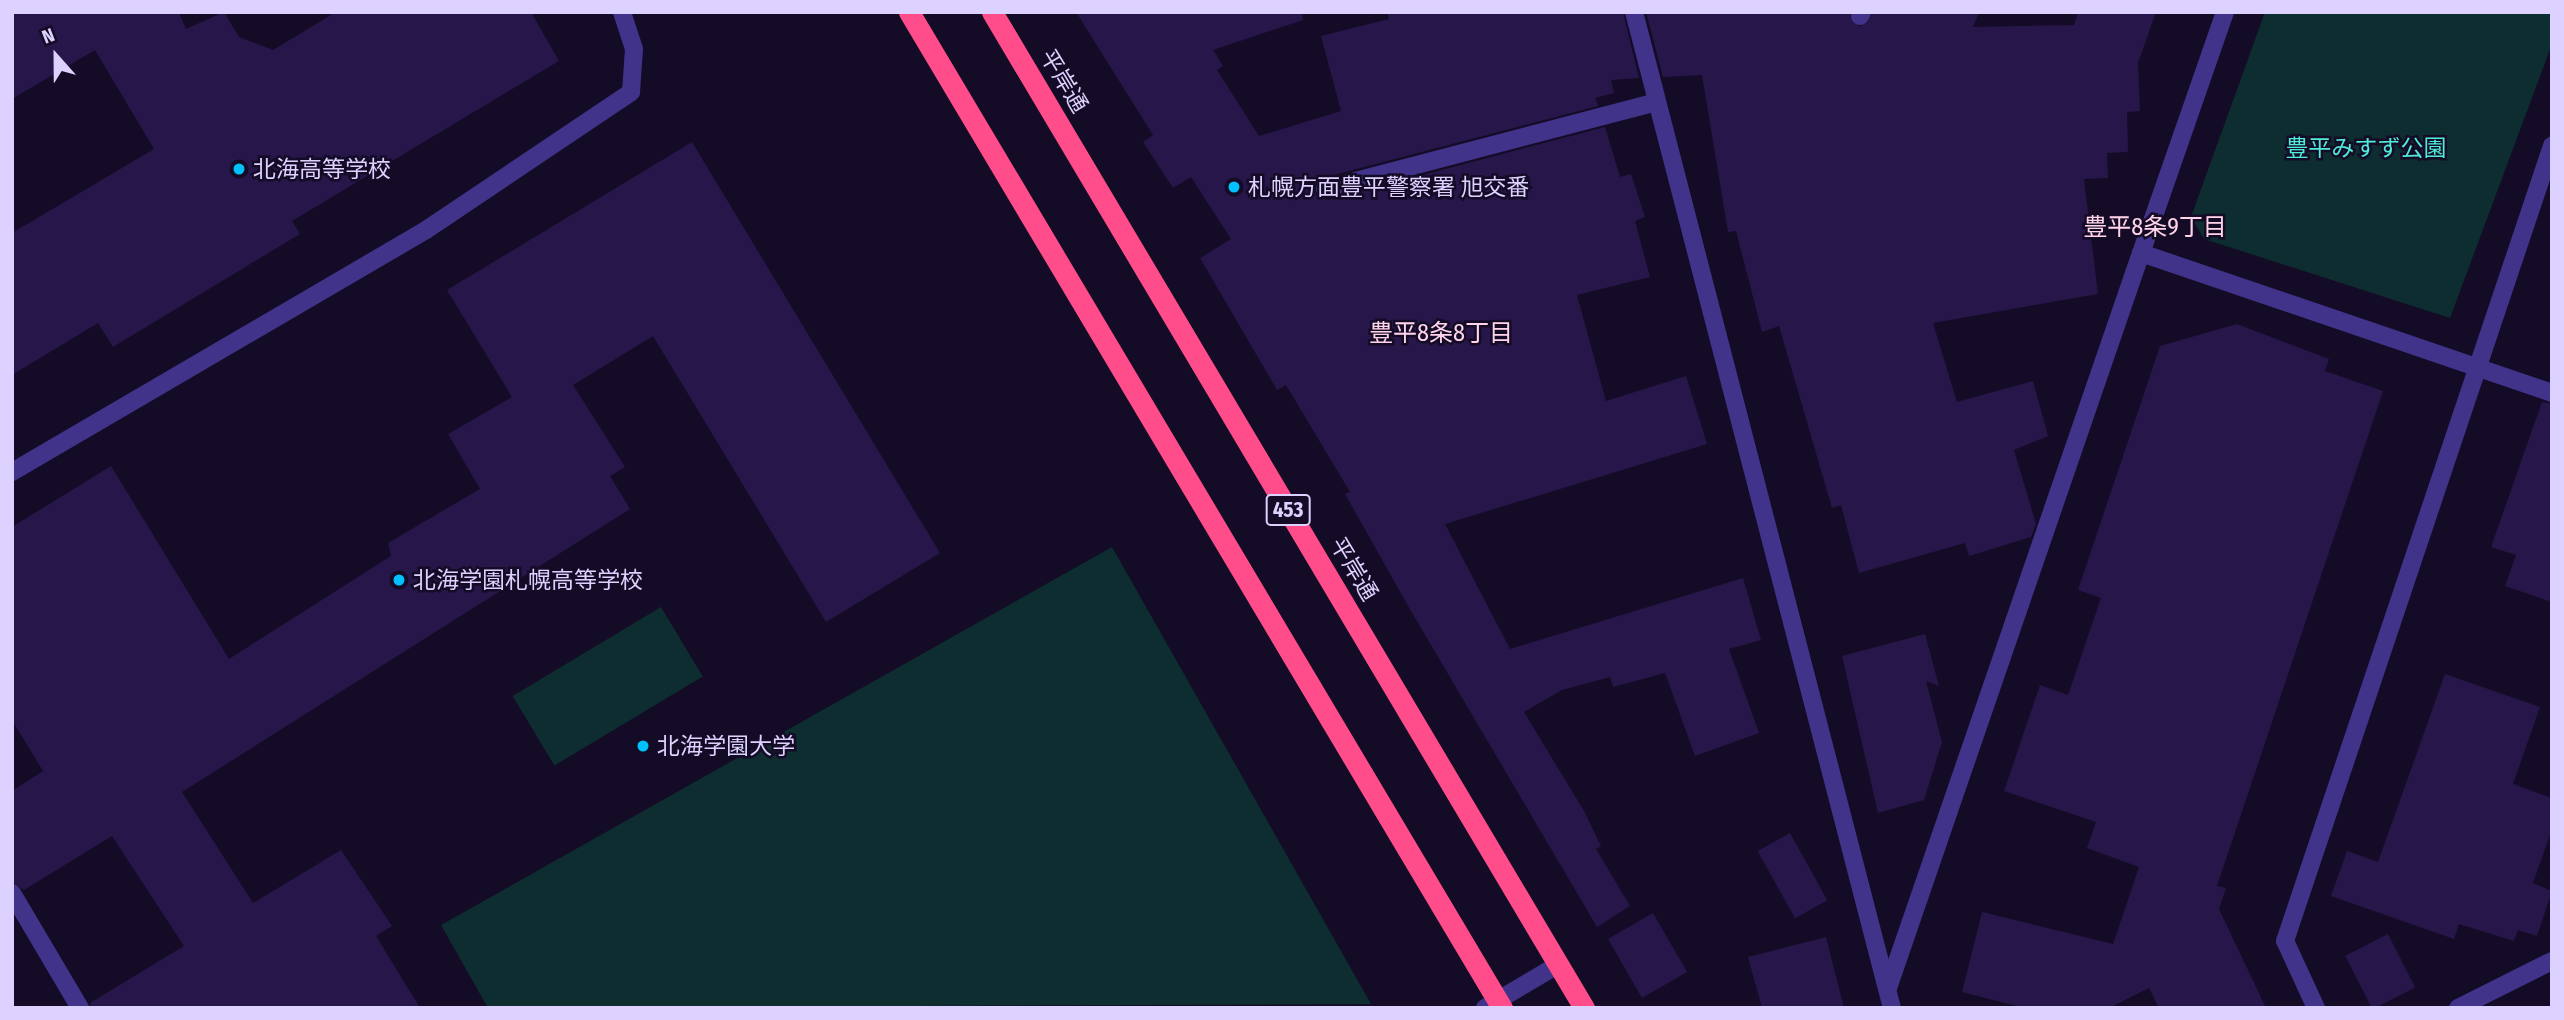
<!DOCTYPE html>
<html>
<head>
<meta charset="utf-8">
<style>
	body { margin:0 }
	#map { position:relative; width:2564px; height:1020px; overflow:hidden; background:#140c26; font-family:"Fira Sans Condensed","Noto Sans JP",sans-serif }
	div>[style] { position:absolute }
	.green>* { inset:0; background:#0e2d31; transform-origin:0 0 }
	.building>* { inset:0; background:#271649; transform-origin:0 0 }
	.lane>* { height:18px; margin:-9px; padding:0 9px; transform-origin:9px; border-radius:9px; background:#41328a }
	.street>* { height:18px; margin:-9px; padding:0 9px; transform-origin:9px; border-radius:9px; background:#41328a }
	.highway>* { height:21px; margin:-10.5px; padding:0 10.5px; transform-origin:10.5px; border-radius:10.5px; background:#ff4c8a }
	.dots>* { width:19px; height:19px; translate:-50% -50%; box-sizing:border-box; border:4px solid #140c26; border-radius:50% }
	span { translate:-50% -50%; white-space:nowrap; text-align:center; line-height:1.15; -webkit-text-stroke:5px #140c26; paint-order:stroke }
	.shield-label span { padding:2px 5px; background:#140c26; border:2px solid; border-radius:5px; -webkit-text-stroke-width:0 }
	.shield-label { font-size:21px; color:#ddd1ff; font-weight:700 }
	.street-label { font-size:23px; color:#ddd1ff }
	.park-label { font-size:23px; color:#50ecda }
	.poi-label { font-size:23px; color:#ddd1ff }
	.left { translate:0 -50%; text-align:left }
	.neighbourhood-label { font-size:24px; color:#ffd3e9 }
	.frame { position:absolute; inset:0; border:14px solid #ddd1ff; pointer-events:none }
	.north { position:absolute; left:21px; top:21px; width:70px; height:70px; -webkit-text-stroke:5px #140c26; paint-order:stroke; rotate:339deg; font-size:19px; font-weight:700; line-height:28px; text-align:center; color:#ddd1ff }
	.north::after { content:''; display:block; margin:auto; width:24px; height:32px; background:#ddd1ff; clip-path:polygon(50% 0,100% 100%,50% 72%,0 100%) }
</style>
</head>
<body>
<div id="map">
	<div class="green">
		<i style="clip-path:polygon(2265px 12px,2552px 12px,2552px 44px,2450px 318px,2204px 239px,2191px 217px)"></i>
		<i style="clip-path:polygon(1112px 547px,1371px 1004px,488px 1008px,441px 925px)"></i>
		<i style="left:661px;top:607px;width:81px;height:173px;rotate:59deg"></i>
	</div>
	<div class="building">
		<i style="clip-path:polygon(12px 12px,179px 12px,186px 29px,224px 12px,239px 37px,273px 50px,336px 12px,531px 12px,559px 61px,292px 221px,300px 234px,113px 347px,98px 323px,12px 375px,12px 233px,154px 149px,95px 50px,12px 99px)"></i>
		<i style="clip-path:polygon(1076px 12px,1302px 12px,1303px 20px,1213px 50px,1223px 66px,1217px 70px,1259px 136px,1341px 111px,1321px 36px,1389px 19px,1387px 12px,1623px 12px,1639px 78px,1611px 80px,1614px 93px,1595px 98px,1598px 106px,1322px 178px,1314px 187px,1317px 197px,1328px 200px,1605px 127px,1620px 177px,1631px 174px,1645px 217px,1635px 221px,1650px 277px,1577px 295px,1606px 401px,1686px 376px,1707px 444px,1445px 524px,1510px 649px,1743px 578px,1761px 640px,1729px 649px,1759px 733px,1695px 756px,1665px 673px,1613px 687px,1610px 677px,1562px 690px,1524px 712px,1584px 811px,1601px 846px,1596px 849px,1630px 906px,1597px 927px,1411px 611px,1345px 494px,1350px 492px,1286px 385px,1277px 390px,1200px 258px,1231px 239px,1191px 177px,1173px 188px,1143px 142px,1153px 135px)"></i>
		<i style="clip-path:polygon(1646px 12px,1849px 12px,1860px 27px,1873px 12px,1979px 12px,1973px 27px,2074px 25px,2078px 12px,2156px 12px,2138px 63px,2140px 111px,2127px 112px,2128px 152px,2107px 153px,2108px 178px,2084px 179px,2098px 294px,1933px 323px,1957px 402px,2033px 381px,2048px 436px,2014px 450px,2036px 524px,2031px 537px,1969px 556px,1965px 543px,1859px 573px,1841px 505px,1832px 508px,1779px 326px,1762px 332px,1736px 231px,1728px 232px,1702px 75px,1663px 77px)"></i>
		<i style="clip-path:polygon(692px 142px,940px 553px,826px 622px,653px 336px,573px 385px,625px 467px,610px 476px,630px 509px,182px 792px,253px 903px,341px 850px,392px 926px,376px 936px,420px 1008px,91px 1008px,90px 1003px,184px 946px,112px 836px,24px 890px,12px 882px,12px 791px,43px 771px,12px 720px,12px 527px,111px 466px,229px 659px,391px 556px,388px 543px,480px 489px,448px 434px,512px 397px,447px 290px)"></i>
		<i style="clip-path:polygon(2237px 324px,2329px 359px,2325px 371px,2383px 391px,2217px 886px,2226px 888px,2219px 909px,2266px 1008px,2159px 1008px,2149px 988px,2109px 1008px,2025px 1008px,1962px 992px,1982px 912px,2113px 944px,2139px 867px,2087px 848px,2096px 822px,2004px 791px,2040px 685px,2068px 695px,2101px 598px,2078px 590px,2160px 346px)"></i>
		<i style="clip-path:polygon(2542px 402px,2552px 404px,2552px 602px,2505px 586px,2516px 555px,2491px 547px)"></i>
		<i style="clip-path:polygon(1925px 634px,1939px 686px,1926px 681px,1942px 742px,1924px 800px,1878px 813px,1842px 656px)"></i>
		<i style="clip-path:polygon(2445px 674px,2540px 707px,2513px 784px,2552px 798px,2552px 829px,2533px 883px,2552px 891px,2537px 936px,2518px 930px,2514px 941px,2459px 924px,2454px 939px,2331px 896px,2347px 851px,2378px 862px)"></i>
		<i style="left:1790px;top:833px;width:77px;height:37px;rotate:61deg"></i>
		<i style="left:1653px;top:913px;width:68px;height:52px;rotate:60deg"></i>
		<i style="left:2388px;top:934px;width:60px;height:48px;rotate:63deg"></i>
		<i style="clip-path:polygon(1826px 937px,1844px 1008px,1762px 1008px,1748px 957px)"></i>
	</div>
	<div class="lane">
		<i style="left:1860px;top:16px;width:4px;rotate:-63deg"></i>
		<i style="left:1325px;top:189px;width:343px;rotate:-14.7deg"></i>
		<i style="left:12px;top:472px;width:480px;rotate:-30.3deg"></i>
		<i style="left:426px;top:230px;width:247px;rotate:-33.9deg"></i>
		<i style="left:631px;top:92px;width:43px;rotate:-86deg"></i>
		<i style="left:634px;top:49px;width:39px;rotate:-108deg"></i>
		<i style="left:12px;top:893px;width:134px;rotate:59.4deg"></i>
	</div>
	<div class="street">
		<i style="left:1634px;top:12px;width:1029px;rotate:75.48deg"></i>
		<i style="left:2225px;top:12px;width:255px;rotate:109.2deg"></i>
		<i style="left:2141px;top:253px;width:434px;rotate:18.8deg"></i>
		<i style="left:1888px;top:988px;width:777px;rotate:-71.01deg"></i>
		<i style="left:1485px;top:1008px;width:86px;rotate:-30.7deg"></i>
		<i style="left:2316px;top:1008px;width:74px;rotate:-114.8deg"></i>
		<i style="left:2285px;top:941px;width:839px;rotate:-71.44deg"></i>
		<i style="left:2458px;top:1008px;width:105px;rotate:-26.6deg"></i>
	</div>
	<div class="highway">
		<i style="left:909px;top:12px;width:1159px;rotate:59.23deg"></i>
		<i style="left:992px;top:12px;width:1159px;rotate:59.27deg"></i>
	</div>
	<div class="dots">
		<i style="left:239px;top:169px;background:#00c1fc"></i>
		<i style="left:1234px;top:187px;background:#00c1fc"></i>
		<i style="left:399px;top:580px;background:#00c1fc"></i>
		<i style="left:643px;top:746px;background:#00c1fc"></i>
	</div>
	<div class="shield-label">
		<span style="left:1288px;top:510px">453</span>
	</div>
	<div class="street-label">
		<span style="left:1064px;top:81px;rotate:59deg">平岸通</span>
		<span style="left:1354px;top:569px;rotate:59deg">平岸通</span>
	</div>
	<div class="park-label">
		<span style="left:2366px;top:148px">豊平みすず公園</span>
	</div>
	<div class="poi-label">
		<span class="left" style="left:253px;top:169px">北海高等学校</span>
		<span class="left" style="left:1248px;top:187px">札幌方面豊平警察署 旭交番</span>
		<span class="left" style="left:413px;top:580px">北海学園札幌高等学校</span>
		<span class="left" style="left:657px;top:746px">北海学園大学</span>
	</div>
	<div class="neighbourhood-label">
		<span style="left:2155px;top:228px">豊平8条9丁目</span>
		<span style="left:1441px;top:334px">豊平8条8丁目</span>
	</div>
	<div class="frame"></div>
	<div class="north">N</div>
</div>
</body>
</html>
